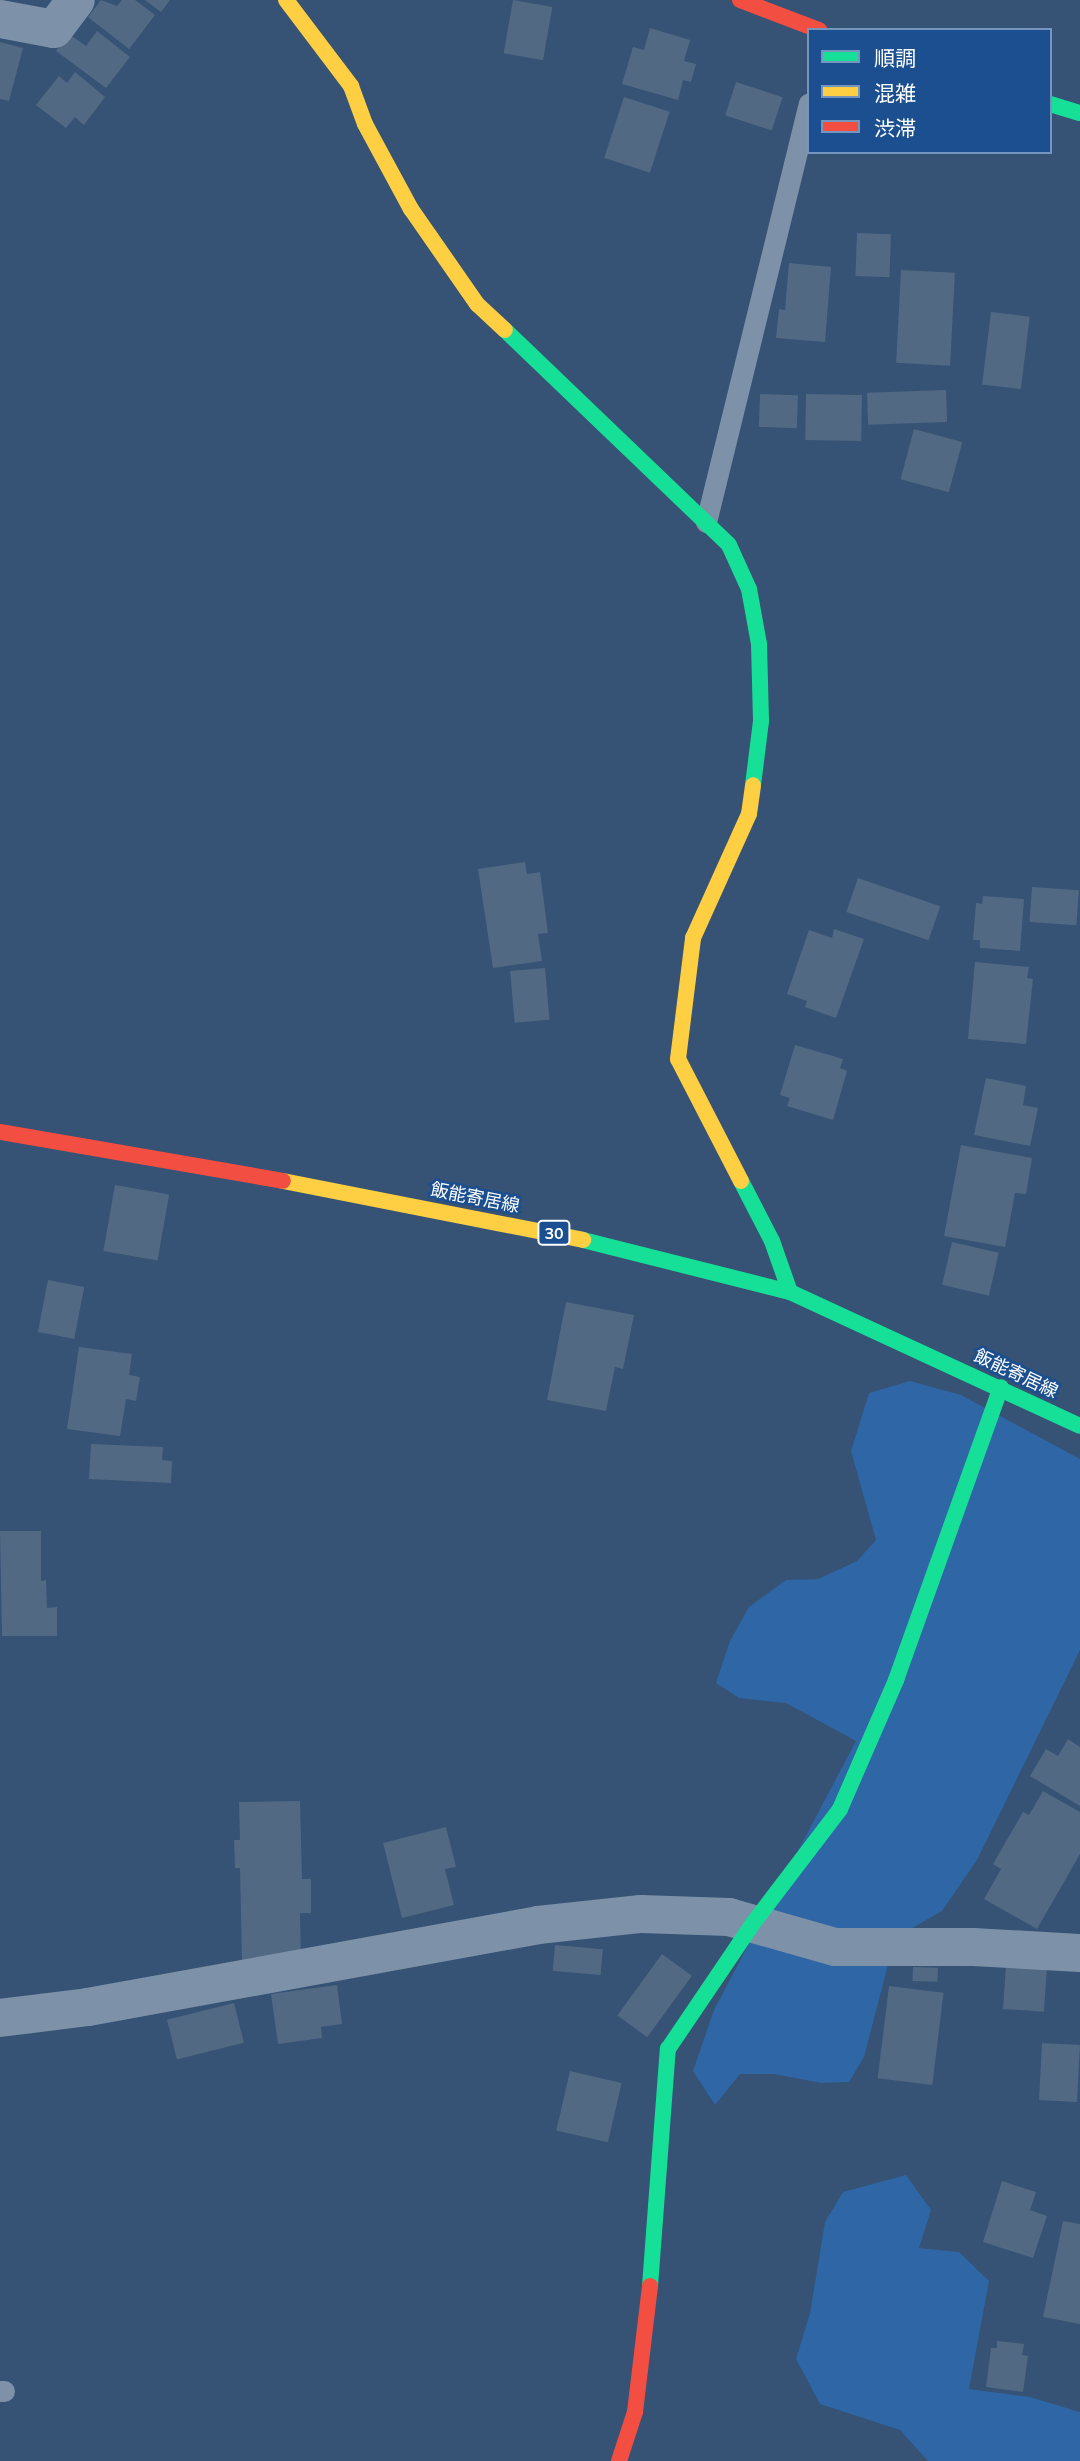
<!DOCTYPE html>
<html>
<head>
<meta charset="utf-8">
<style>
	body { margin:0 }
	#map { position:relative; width:1080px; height:2461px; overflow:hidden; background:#365274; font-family:Mulish,"Noto Sans JP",sans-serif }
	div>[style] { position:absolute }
	.green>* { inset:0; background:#2f66a5 }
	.building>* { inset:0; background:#526984; transform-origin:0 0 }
	.lane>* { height:21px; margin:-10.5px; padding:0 10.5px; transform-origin:10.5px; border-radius:10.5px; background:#7d92a8 }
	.street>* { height:38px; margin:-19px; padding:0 19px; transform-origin:19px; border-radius:19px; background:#7d92a8 }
	.fast>* { height:16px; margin:-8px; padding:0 8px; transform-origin:8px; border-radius:8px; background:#16e098 }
	.slow>* { height:16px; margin:-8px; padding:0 8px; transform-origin:8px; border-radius:8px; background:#ffcf43 }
	.jam>* { height:16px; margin:-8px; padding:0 8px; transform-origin:8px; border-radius:8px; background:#f24e42 }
	span { translate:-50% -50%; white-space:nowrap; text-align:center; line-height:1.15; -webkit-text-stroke:5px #1b4f8f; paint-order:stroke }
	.shield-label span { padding:2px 5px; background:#1b4f8f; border:2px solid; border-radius:5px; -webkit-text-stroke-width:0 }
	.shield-label { font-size:16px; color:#fff; font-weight:700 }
	.street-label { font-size:18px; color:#fff }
	.legend { position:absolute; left:807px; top:28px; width:245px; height:126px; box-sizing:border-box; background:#1b4f8f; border:2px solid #7695bc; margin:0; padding:9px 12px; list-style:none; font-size:21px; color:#fff }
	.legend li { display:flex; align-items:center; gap:14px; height:35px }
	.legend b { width:35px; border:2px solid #7695bc }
</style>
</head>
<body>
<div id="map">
	<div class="green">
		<i style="clip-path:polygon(910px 1381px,961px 1395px,1080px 1459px,1080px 1650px,977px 1860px,942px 1911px,895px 1938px,864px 2057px,849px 2082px,821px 2083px,774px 2074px,740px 2074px,715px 2105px,693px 2071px,714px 2010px,856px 1741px,786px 1703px,739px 1698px,716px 1683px,730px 1641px,749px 1607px,786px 1580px,818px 1579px,857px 1561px,876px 1540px,851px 1451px,869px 1393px)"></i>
		<i style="clip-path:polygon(906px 2175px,931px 2210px,919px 2248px,959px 2252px,989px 2281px,969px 2389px,1030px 2397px,1080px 2412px,1080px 2461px,928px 2461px,900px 2430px,820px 2404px,796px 2359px,810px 2313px,825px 2222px,843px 2192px)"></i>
	</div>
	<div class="building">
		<i style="clip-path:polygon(101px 0,117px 6px,122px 0,135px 0,155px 15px,129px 49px,88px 17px)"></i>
		<i style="clip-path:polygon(145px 0,170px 0,161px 12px)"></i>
		<i style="left:513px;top:0;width:40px;height:54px;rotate:10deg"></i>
		<i style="clip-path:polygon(650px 28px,690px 40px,684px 61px,696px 64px,691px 82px,683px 80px,678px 100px,622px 84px,633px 47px,644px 50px)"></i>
		<i style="clip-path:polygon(97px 31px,130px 57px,106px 88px,56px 51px,69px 34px,86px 46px)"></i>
		<i style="clip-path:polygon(0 42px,23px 48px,9px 101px,0 99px)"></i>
		<i style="clip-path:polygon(75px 72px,105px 97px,84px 125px,75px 117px,66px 128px,36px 105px,59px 76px,67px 83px)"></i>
		<i style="left:736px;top:82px;width:49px;height:35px;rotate:18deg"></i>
		<i style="left:624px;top:97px;width:48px;height:64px;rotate:18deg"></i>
		<i style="left:857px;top:233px;width:34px;height:43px;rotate:2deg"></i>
		<i style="clip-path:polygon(789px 263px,831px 267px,825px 342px,776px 338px,779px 309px,785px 310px)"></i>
		<i style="left:901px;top:270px;width:54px;height:93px;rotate:3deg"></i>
		<i style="left:991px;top:312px;width:39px;height:73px;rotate:7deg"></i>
		<i style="left:946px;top:390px;width:32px;height:79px;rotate:88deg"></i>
		<i style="left:760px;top:394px;width:38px;height:33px;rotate:2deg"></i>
		<i style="left:806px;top:394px;width:56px;height:46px;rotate:1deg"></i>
		<i style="left:914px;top:429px;width:50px;height:52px;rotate:15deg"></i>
		<i style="clip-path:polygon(525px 862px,527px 874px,540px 872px,548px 933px,538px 934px,542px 961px,493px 968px,478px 869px)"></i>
		<i style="left:858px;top:878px;width:87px;height:36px;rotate:19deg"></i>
		<i style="left:1032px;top:887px;width:47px;height:35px;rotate:4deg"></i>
		<i style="clip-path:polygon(983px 896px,1024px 899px,1020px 951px,980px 948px,980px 940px,973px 940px,976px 903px,982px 904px)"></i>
		<i style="clip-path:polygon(834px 929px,864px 939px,836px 1018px,805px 1007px,807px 1001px,787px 994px,809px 930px,832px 938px)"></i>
		<i style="clip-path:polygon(975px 962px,1029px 967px,1027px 978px,1033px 979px,1026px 1044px,968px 1039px)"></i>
		<i style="left:545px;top:968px;width:52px;height:35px;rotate:85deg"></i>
		<i style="clip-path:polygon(795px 1045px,843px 1059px,840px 1068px,847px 1071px,833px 1120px,787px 1106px,790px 1098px,780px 1095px)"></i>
		<i style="clip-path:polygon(986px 1078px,1026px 1086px,1023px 1105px,1038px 1108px,1030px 1146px,974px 1135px)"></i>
		<i style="clip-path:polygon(961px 1145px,1032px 1158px,1026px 1194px,1015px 1193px,1005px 1247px,944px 1236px)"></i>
		<i style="left:115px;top:1185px;width:55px;height:67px;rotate:10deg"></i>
		<i style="left:952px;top:1242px;width:48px;height:44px;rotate:13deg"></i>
		<i style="left:48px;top:1280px;width:37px;height:53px;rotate:11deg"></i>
		<i style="clip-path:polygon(566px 1302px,634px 1315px,623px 1369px,615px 1367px,606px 1411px,547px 1400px)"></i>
		<i style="clip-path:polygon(79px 1347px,132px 1354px,129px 1375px,140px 1377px,136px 1401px,126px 1399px,120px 1436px,67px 1429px)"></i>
		<i style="clip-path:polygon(91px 1444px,163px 1447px,162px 1460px,172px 1461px,171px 1483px,89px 1479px)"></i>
		<i style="clip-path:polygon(0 1531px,41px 1531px,41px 1581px,46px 1580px,47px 1608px,57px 1607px,57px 1636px,2px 1636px)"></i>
		<i style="clip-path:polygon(1068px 1739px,1080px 1747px,1080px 1806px,1030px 1776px,1046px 1749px,1058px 1756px)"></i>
		<i style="clip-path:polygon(1043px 1791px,1080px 1812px,1080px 1854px,1037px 1929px,984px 1899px,1001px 1869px,993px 1864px,1023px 1812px,1029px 1815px)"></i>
		<i style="clip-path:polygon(300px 1801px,302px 1879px,311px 1879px,311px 1913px,300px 1913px,301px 1961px,242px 1962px,240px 1868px,235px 1868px,234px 1840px,240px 1840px,239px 1802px)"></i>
		<i style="clip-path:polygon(446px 1827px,456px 1867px,445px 1869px,454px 1905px,402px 1918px,383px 1843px)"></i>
		<i style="left:555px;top:1945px;width:48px;height:26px;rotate:5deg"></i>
		<i style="left:662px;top:1954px;width:37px;height:76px;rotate:36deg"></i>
		<i style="left:1006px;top:1966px;width:41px;height:43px;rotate:4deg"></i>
		<i style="left:913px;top:1967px;width:25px;height:14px;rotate:2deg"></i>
		<i style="clip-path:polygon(337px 1985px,342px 2024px,321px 2027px,322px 2038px,278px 2044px,271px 1994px)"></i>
		<i style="left:889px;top:1986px;width:55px;height:93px;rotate:7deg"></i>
		<i style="left:234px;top:2003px;width:41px;height:69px;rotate:76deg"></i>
		<i style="left:1042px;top:2043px;width:38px;height:57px;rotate:3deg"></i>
		<i style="left:570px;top:2071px;width:53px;height:61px;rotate:13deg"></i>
		<i style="clip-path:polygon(1002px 2181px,1036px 2192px,1030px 2210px,1047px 2216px,1033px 2258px,983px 2242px)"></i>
		<i style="clip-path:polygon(1063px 2221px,1080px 2224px,1080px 2324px,1043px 2317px)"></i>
		<i style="clip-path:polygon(997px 2341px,1024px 2344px,1022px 2355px,1028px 2356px,1023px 2392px,986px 2387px,991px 2348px,997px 2348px)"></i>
	</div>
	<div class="lane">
		<i style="left:706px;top:522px;width:431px;rotate:-76.2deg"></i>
		<i style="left:0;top:2391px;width:4px"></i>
	</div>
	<div class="street">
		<i style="left:0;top:19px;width:55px;rotate:10.5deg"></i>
		<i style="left:54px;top:29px;width:36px;rotate:-53deg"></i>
		<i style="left:0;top:2018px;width:89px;rotate:-7.1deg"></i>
		<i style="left:88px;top:2007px;width:457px;rotate:-10.3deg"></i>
		<i style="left:538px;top:1925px;width:104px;rotate:-6.1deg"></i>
		<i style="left:641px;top:1914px;width:88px;rotate:2deg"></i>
		<i style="left:729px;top:1917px;width:110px;rotate:15.8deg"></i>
		<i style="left:835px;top:1947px;width:138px"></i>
		<i style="left:973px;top:1947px;width:107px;rotate:3.2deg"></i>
	</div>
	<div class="fast">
		<i style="left:1050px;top:104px;width:31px;rotate:17deg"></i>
		<i style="left:505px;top:330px;width:310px;rotate:43.8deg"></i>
		<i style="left:729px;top:545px;width:48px;rotate:65.6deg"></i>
		<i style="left:749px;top:589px;width:56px;rotate:79.7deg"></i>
		<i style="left:759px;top:644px;width:77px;rotate:88.5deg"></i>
		<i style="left:761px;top:721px;width:64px;rotate:97.1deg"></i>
		<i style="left:741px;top:1181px;width:68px;rotate:62.7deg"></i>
		<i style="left:772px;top:1241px;width:54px;rotate:70.6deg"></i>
		<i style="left:583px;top:1240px;width:213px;rotate:14.1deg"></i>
		<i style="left:790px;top:1292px;width:319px;rotate:24.8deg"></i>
		<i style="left:650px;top:2286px;width:238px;rotate:-85.7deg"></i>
		<i style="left:668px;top:2049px;width:153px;rotate:-55.9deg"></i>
		<i style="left:754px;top:1922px;width:142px;rotate:-52.7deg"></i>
		<i style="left:840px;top:1809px;width:141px;rotate:-66.5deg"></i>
		<i style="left:896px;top:1680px;width:311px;rotate:-70.3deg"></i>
	</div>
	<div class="slow">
		<i style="left:286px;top:0;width:108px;rotate:52.9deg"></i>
		<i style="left:351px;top:86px;width:40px;rotate:69.8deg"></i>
		<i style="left:365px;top:124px;width:97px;rotate:61.6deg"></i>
		<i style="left:411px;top:209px;width:116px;rotate:55.2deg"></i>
		<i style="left:477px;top:304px;width:38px;rotate:43deg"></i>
		<i style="left:283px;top:1181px;width:306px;rotate:11.1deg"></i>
		<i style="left:741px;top:1181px;width:137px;rotate:-117.3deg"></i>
		<i style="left:678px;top:1059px;width:122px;rotate:-82.9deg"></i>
		<i style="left:693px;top:938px;width:136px;rotate:-65.7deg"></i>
		<i style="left:749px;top:814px;width:29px;rotate:-82deg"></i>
	</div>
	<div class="jam">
		<i style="left:740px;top:0;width:85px;rotate:20.8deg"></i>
		<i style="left:0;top:1132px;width:287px;rotate:9.8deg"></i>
		<i style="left:619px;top:2461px;width:52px;rotate:-71.9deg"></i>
		<i style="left:635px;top:2412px;width:127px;rotate:-83.2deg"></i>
	</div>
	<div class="shield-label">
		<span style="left:554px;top:1233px">30</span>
	</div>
	<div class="street-label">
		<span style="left:475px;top:1198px;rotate:11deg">飯能寄居線</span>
		<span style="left:1016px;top:1374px;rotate:25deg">飯能寄居線</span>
	</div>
	<ul class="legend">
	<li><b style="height:9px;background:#16e098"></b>順調</li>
	<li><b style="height:9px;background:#ffcf43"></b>混雑</li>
	<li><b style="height:9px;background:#f24e42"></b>渋滞</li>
	</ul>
</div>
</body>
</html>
